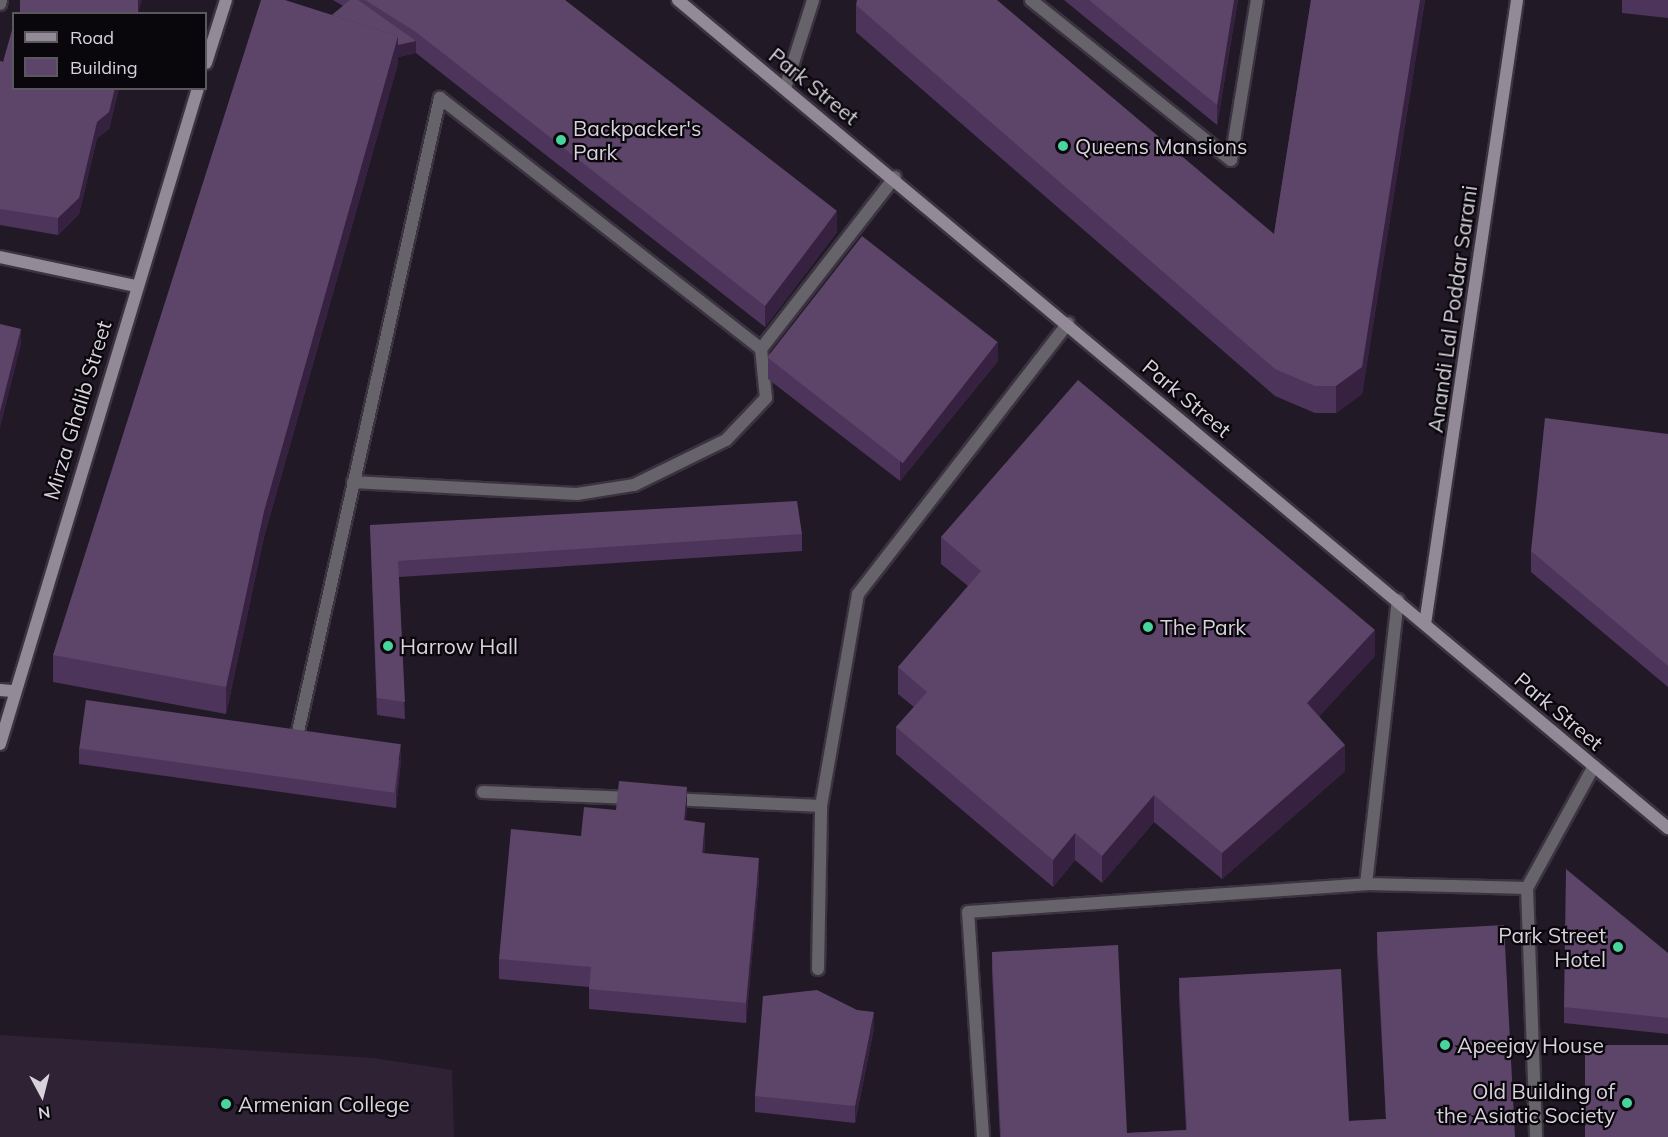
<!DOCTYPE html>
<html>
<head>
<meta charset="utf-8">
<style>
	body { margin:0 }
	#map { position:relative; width:1668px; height:1137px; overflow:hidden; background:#221927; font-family:Mulish,sans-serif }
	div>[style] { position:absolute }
	.built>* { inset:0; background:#2e2234 }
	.roads { filter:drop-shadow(2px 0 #3b3340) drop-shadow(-2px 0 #3b3340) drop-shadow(0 2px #3b3340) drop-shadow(0 -2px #3b3340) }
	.lane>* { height:12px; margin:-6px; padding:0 6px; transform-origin:6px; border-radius:6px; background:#67636a }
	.secondary>* { height:12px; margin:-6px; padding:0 6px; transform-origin:6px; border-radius:6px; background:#928b97 }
	.wall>* { inset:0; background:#4d345b }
	.shaded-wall>* { inset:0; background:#362240 }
	.building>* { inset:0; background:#5c4568; transform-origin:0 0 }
	.dots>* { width:16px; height:16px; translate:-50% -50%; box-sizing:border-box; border:3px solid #09060c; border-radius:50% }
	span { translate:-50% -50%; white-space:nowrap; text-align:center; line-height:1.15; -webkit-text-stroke:4.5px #09060c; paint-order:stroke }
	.street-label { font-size:21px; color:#d8d2db }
	.poi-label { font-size:21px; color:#d8d2db }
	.left { translate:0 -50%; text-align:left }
	.right { translate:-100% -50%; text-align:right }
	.legend { position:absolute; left:12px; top:12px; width:195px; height:78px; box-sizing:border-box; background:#09060c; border:2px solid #5c585f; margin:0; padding:8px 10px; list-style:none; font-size:18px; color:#d8d2db }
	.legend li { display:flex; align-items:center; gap:12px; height:30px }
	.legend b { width:30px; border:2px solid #5c585f }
	.north { position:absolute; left:12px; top:1065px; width:60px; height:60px; -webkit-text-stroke:4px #09060c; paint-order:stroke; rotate:173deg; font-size:16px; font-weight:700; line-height:24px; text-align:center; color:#d8d2db }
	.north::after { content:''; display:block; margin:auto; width:21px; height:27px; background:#d8d2db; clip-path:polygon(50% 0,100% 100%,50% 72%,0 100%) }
</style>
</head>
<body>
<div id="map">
	<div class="built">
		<i style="clip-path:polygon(0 1035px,373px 1058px,452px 1070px,454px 1137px,0 1137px)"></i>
	</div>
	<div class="roads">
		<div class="lane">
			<i style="left:1031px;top:0;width:256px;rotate:38.7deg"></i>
			<i style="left:1231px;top:160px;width:162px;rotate:-80.8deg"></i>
			<i style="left:0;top:4px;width:4px;rotate:-76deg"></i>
			<i style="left:785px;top:88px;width:92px;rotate:-72.3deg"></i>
			<i style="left:353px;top:482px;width:224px;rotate:3.1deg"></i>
			<i style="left:577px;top:494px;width:58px;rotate:-9deg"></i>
			<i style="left:634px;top:485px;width:102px;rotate:-26.1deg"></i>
			<i style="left:726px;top:440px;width:58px;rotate:-46.4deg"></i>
			<i style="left:766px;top:398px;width:49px;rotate:-95.8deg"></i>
			<i style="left:761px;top:349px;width:218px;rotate:-52.1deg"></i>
			<i style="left:297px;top:736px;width:654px;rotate:-77.37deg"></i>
			<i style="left:440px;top:98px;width:407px;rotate:38deg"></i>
			<i style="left:483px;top:792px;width:149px;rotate:2.3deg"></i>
			<i style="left:670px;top:799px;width:151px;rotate:2.7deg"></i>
			<i style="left:1366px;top:884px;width:286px;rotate:-83.6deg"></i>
			<i style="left:1527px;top:888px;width:249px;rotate:87.9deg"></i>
			<i style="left:818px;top:969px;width:163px;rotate:-88.9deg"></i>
			<i style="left:821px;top:806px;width:215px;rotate:-80.1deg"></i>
			<i style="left:858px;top:594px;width:343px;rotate:-52.2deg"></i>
			<i style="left:983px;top:1137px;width:225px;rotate:-93.8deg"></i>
			<i style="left:968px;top:912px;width:399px;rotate:-4deg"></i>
			<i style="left:1366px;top:884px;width:161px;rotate:1.4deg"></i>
			<i style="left:1527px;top:888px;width:139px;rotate:-61.2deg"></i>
		</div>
		<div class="secondary">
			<i style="left:678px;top:0;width:1291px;rotate:39.91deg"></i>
			<i style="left:206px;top:63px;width:66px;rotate:-72.4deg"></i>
			<i style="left:0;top:257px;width:138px;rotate:12.1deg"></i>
			<i style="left:1425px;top:624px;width:631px;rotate:-81.61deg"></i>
			<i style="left:0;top:690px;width:12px;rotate:5deg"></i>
			<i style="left:0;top:744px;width:685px;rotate:-73.2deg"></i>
		</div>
	</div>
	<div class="wall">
		<i style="clip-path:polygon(333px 0,565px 0,837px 232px,765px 327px,416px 53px,398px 57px,398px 63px,264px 537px,226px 714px,53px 682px,53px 655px,332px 15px,343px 6px)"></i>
		<i style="clip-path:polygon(1064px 0,1238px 0,1217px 125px)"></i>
		<i style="clip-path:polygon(1311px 0,1425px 0,1362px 394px,1336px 413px,1315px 413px,1275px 396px,856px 32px,856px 5px,1274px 234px)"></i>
		<i style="clip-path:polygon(1622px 0,1668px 0,1668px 18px,1622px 13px)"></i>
		<i style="clip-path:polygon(0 61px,3px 62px,14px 88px,119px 88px,109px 129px,97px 138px,79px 214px,58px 235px,0 225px)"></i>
		<i style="clip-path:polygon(768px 358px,998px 361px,900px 481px,768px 379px)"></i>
		<i style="clip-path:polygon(1668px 434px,1668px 687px,1531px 572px,1531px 551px)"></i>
		<i style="clip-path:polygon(370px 525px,802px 534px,802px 551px,399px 577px,405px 719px,377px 715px)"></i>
		<i style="clip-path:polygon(941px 537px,1375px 656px,1319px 716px,1345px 771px,1222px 879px,1154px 822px,1102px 883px,1075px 860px,1053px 887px,896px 754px,896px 727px,914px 707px,898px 694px,898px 667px,968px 586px,941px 564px)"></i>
		<i style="clip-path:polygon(79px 748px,401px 760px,396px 808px,79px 764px)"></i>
		<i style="clip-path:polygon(687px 808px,685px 821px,705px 843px,704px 853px,759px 879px,746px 1023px,589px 1009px,589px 987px,499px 979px,499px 959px,581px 836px,616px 810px)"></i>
		<i style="clip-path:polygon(1377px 932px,1515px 1137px,1000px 1137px,992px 973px,992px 952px,1127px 1133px,1186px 1130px,1179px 998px,1179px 978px,1349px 1121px,1386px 1119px,1377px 953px)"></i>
		<i style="clip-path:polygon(1668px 953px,1668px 1034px,1564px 1023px,1564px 1007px)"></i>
		<i style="clip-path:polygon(874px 1028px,855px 1123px,755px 1112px,755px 1096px)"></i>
	</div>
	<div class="shaded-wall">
		<i style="clip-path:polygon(138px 0,142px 0,138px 14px,134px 14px)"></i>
		<i style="clip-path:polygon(1234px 0,1238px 0,1217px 125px,1217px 105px)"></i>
		<i style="clip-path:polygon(1420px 0,1425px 0,1362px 394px,1336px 413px,1336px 386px)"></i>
		<i style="clip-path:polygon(398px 36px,416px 41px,416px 53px,398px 57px,398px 63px,264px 537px,226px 714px,226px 687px,264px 511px)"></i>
		<i style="clip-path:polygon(115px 88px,119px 88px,109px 129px,97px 138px,79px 214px,58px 235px,58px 218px,97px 122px)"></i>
		<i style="clip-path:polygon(837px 211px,837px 232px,765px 327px,765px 306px)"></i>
		<i style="clip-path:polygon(21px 329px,21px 345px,0 428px,0 412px)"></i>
		<i style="clip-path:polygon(998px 341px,998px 361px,900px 481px,900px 460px)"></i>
		<i style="clip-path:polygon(1375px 630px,1375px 656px,1307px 730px,1307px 703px)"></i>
		<i style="clip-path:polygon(401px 743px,401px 760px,396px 808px,396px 792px)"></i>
		<i style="clip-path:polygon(1345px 745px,1345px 771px,1222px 879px,1222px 853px)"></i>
		<i style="clip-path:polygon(687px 787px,687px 808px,684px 841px,684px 820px)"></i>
		<i style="clip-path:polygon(1154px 795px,1154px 822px,1102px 883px,1102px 856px)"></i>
		<i style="clip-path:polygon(705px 823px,705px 843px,702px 874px,702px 853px)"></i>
		<i style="clip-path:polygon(1075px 833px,1075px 860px,1053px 887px,1053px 860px)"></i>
		<i style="clip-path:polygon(759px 858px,759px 879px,746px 1023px,746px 1003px)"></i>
		<i style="clip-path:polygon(874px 1012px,874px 1028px,855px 1123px,855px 1106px)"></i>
	</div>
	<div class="building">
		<i style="left:20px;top:0;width:118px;height:15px"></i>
		<i style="clip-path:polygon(261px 0,285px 0,398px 36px,264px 511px,226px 687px,53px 655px)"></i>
		<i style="clip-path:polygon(350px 0,358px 0,416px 41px,398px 45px,398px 36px,332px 15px)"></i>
		<i style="clip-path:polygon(365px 0,565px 0,837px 211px,765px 306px,416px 32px)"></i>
		<i style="clip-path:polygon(857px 0,997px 0,1274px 234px,1311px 0,1420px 0,1362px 367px,1336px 386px,1315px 386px,1275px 369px,856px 5px)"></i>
		<i style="clip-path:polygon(1089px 0,1234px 0,1217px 105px)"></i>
		<i style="clip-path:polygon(14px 23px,14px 88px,115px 88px,109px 112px,97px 122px,79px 198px,58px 218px,0 209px,0 61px,3px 62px)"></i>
		<i style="left:862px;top:236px;width:172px;height:154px;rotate:38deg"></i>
		<i style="clip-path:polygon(0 324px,21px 329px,0 412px)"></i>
		<i style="clip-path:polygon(1078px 380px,1375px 630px,1307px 703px,1345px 745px,1222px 853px,1154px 795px,1102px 856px,1075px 833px,1053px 860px,896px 727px,927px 692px,898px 667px,981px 571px,941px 537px)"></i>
		<i style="clip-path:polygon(1545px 418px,1668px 434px,1668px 666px,1531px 551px)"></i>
		<i style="clip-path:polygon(797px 501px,802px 534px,398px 561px,405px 702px,377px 698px,370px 525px)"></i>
		<i style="left:86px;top:700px;width:318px;height:49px;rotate:8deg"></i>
		<i style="clip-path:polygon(619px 781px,687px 787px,684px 820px,705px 823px,702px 853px,759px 858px,746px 1003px,589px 989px,591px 967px,499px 959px,511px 829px,581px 836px,584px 807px,616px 810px)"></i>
		<i style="clip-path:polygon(1566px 869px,1668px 953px,1668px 1018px,1564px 1007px)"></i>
		<i style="clip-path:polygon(1504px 925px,1515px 1137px,1001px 1137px,992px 952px,1118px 945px,1127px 1133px,1187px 1130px,1179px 978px,1341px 969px,1349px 1121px,1386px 1119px,1377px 932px)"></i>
		<i style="clip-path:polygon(817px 990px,857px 1010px,874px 1012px,855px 1106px,755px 1096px,763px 996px)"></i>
		<i style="left:1668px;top:1045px;width:92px;height:83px;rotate:90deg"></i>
	</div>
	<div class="dots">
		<i style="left:561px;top:140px;background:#48d49d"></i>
		<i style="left:1063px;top:146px;background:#48d49d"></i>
		<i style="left:1148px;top:627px;background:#48d49d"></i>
		<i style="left:388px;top:646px;background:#48d49d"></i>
		<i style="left:1618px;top:947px;background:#48d49d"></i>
		<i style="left:1445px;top:1045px;background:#48d49d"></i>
		<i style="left:1627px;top:1103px;background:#48d49d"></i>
		<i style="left:226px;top:1104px;background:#48d49d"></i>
	</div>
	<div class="street-label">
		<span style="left:814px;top:86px;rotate:39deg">Park Street</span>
		<span style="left:1452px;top:309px;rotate:-82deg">Anandi Lal Poddar Sarani</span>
		<span style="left:1187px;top:398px;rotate:40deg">Park Street</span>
		<span style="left:77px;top:410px;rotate:-73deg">Mirza Ghalib Street</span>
		<span style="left:1559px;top:711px;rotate:40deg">Park Street</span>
	</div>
	<div class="poi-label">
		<span class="left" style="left:573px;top:140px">Backpacker's<br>Park</span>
		<span class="left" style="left:1075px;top:146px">Queens Mansions</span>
		<span class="left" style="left:1160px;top:627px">The Park</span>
		<span class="left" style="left:400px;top:646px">Harrow Hall</span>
		<span class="right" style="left:1606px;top:947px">Park Street<br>Hotel</span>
		<span class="left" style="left:1457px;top:1045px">Apeejay House</span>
		<span class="right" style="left:1615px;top:1103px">Old Building of<br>the Asiatic Society</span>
		<span class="left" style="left:238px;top:1104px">Armenian College</span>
	</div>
	<ul class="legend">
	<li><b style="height:8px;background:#928b97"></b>Road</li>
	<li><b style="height:16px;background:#5c4568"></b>Building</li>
	</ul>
	<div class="north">N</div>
</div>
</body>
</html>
